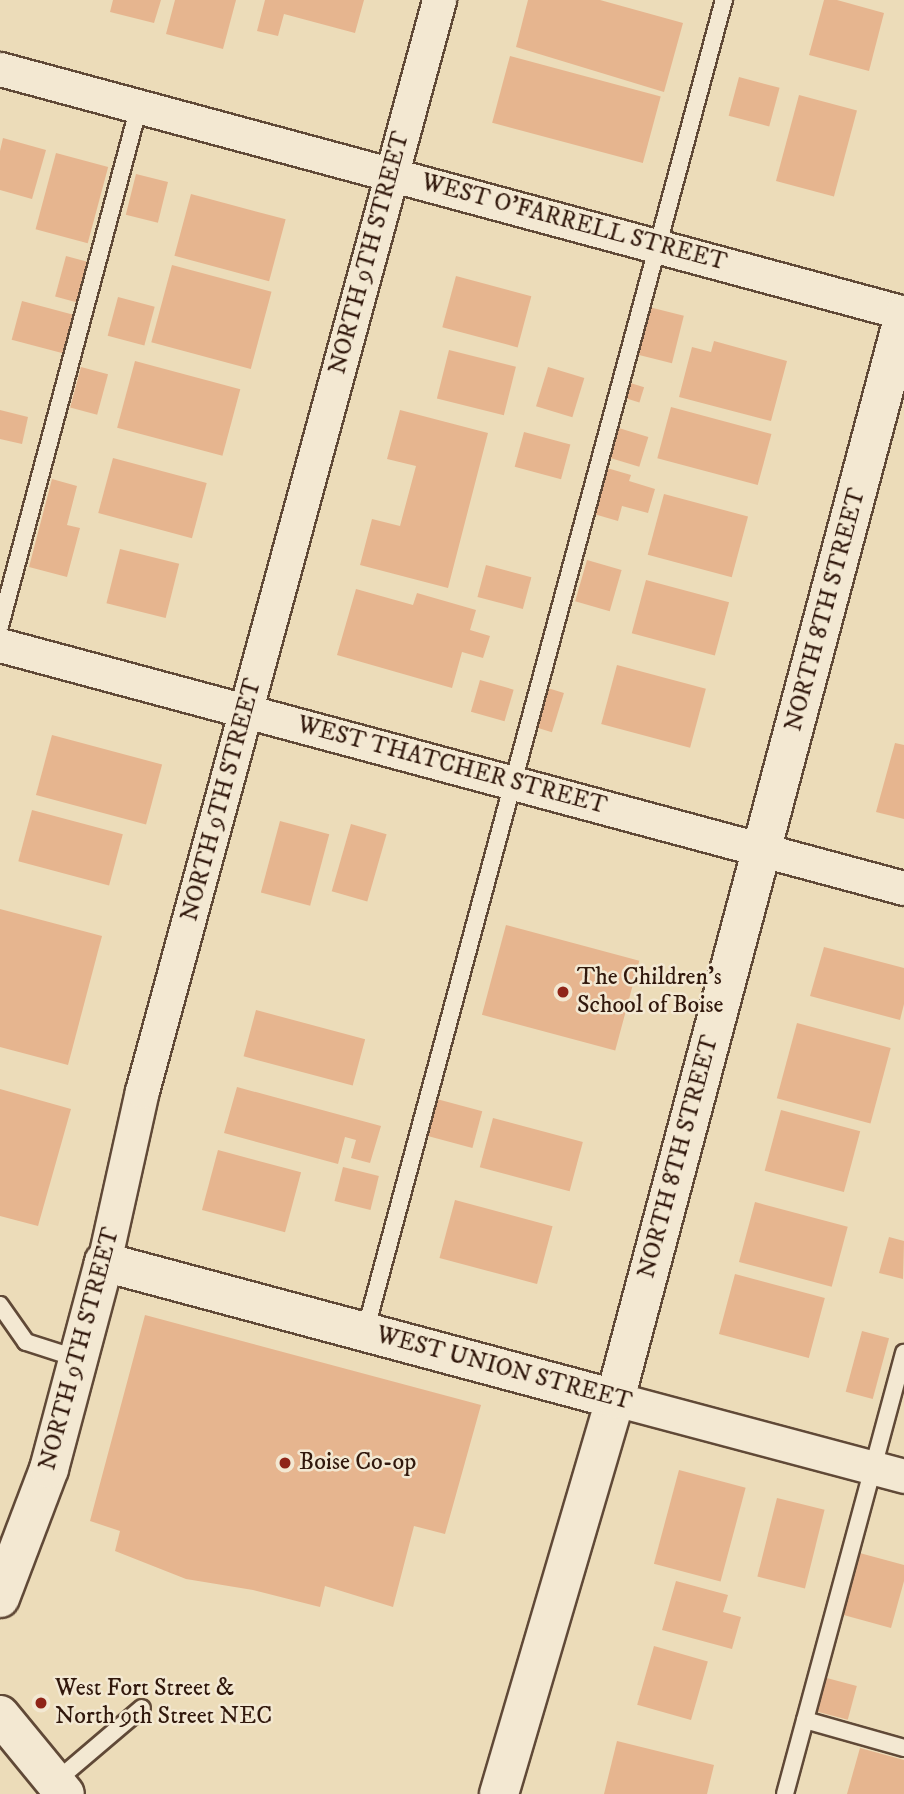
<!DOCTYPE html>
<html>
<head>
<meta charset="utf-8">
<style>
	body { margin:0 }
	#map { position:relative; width:904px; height:1794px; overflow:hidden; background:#ecdcb9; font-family:"IM FELL DW Pica",serif }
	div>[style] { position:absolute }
	.building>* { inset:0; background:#e6b58f; transform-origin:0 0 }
	.roads { filter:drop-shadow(2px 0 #604937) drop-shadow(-2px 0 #604937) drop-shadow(0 2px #604937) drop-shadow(0 -2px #604937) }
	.service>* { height:16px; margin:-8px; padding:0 8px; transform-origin:8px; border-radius:8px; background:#f3e8d2 }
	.minor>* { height:33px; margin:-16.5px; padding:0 16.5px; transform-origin:16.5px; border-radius:16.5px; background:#f3e8d2 }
	.tertiary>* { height:38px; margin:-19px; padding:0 19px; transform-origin:19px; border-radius:19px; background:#f3e8d2 }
	.dots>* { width:19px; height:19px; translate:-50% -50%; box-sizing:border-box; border:4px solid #f3e8d2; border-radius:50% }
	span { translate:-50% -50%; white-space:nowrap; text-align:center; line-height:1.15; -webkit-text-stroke:5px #f3e8d2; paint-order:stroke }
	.street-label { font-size:24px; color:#31180c }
	.poi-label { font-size:24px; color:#31180c }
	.left { translate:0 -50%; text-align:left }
</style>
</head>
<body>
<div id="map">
	<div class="building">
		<i style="clip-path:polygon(113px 0,161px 0,154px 23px,110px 12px)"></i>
		<i style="clip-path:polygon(175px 0,236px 0,223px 49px,166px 34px)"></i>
		<i style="clip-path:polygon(265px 0,364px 0,355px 33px,284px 14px,278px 36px,257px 31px)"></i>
		<i style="clip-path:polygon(528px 0,600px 0,683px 23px,664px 92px,516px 47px)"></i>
		<i style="clip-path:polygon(824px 0,837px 0,884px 13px,869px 71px,809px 55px)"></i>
		<i style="left:510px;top:56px;width:156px;height:69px;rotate:15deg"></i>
		<i style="left:739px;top:77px;width:42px;height:40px;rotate:15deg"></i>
		<i style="left:799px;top:95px;width:60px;height:89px;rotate:15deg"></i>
		<i style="clip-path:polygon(3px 138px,46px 150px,32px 199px,0 190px,0 151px)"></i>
		<i style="left:56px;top:153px;width:54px;height:79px;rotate:15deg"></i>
		<i style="left:136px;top:174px;width:33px;height:42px;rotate:14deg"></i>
		<i style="left:191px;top:194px;width:98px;height:64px;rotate:15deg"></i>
		<i style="left:66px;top:256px;width:23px;height:42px;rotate:15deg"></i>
		<i style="left:172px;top:265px;width:103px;height:80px;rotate:15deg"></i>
		<i style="left:456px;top:276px;width:78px;height:53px;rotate:15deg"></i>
		<i style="left:118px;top:297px;width:38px;height:40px;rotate:15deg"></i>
		<i style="left:22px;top:301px;width:55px;height:40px;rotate:15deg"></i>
		<i style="left:645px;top:306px;width:40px;height:49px;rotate:14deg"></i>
		<i style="clip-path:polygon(714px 341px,787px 361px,771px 421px,679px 397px,692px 347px,711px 352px)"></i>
		<i style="left:449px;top:350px;width:69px;height:50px;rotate:14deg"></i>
		<i style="left:135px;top:361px;width:109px;height:69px;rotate:15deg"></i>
		<i style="left:81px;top:367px;width:28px;height:42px;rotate:15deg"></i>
		<i style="left:548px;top:367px;width:38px;height:41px;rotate:17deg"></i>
		<i style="left:624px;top:381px;width:21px;height:16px;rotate:17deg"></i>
		<i style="left:671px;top:407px;width:104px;height:53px;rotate:15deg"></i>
		<i style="clip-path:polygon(0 410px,28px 417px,22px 444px,0 439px)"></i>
		<i style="clip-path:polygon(400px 410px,488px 433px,448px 588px,360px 565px,372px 519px,400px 526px,416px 466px,387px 459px)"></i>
		<i style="left:612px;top:426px;width:38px;height:31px;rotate:17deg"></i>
		<i style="left:524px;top:432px;width:48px;height:36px;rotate:15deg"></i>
		<i style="left:113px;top:458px;width:97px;height:57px;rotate:15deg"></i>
		<i style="clip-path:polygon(600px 466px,631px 475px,629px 481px,655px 489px,648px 513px,622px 506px,618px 521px,587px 512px)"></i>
		<i style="clip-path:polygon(52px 479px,77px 486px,67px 525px,80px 528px,67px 577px,29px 567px)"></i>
		<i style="left:664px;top:494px;width:87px;height:63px;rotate:15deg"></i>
		<i style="left:120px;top:549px;width:61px;height:56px;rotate:14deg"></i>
		<i style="left:587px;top:560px;width:36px;height:43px;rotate:16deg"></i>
		<i style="left:486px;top:565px;width:47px;height:33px;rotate:15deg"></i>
		<i style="left:646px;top:580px;width:86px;height:55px;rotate:15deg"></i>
		<i style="clip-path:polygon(356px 589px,413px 605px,417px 593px,476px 610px,470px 630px,490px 636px,483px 658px,462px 652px,452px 688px,337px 655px)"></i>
		<i style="left:617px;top:665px;width:92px;height:61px;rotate:15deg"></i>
		<i style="left:480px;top:680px;width:35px;height:33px;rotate:16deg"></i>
		<i style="left:541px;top:686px;width:24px;height:41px;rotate:17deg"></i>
		<i style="left:52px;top:735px;width:114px;height:62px;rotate:15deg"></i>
		<i style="clip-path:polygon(895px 743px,904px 745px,904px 819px,876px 812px)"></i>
		<i style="left:32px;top:810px;width:94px;height:53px;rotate:15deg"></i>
		<i style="left:280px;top:821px;width:51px;height:74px;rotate:15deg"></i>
		<i style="left:351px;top:824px;width:37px;height:70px;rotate:16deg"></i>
		<i style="clip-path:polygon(0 909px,102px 936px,68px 1065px,0 1047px)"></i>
		<i style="left:506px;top:925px;width:138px;height:93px;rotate:15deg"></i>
		<i style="clip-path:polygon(824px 947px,904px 968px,904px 1004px,900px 1020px,810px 996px)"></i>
		<i style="left:256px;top:1010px;width:113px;height:48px;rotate:15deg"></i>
		<i style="left:797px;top:1023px;width:97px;height:78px;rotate:15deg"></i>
		<i style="clip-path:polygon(237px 1087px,381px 1126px,370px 1163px,351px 1158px,356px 1140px,345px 1137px,338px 1164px,224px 1133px)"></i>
		<i style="clip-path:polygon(0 1089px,71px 1109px,38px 1226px,0 1216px)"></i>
		<i style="left:433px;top:1098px;width:51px;height:38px;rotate:15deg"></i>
		<i style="left:781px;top:1110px;width:82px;height:63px;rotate:15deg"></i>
		<i style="left:493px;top:1118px;width:93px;height:51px;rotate:15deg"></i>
		<i style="left:218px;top:1150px;width:86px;height:62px;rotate:15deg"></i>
		<i style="left:343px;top:1167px;width:37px;height:35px;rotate:14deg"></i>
		<i style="left:455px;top:1200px;width:101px;height:60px;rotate:15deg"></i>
		<i style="left:755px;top:1202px;width:96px;height:62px;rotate:15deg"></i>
		<i style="clip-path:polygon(889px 1237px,904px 1241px,903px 1279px,879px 1273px)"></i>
		<i style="left:735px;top:1274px;width:93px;height:62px;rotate:15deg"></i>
		<i style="clip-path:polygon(145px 1315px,481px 1405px,445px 1534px,414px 1526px,393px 1607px,325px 1586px,320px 1607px,253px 1590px,186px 1579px,115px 1551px,120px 1531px,90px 1521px)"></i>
		<i style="left:862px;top:1331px;width:28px;height:63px;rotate:15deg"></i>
		<i style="left:679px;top:1470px;width:69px;height:97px;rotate:15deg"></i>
		<i style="left:777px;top:1498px;width:49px;height:81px;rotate:14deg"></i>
		<i style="clip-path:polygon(856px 1552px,904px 1565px,904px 1581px,891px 1628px,840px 1614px)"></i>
		<i style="clip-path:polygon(676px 1581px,728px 1595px,723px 1612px,741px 1617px,732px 1649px,662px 1630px)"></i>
		<i style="left:654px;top:1646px;width:56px;height:61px;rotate:16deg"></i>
		<i style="left:823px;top:1677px;width:35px;height:35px;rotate:15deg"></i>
		<i style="clip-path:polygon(617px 1741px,714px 1765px,707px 1794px,604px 1794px)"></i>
		<i style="clip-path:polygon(860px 1748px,904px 1760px,904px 1794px,847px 1794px)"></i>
	</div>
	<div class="roads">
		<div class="service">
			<i style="left:0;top:626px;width:538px;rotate:-75.03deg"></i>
			<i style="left:0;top:1305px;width:45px;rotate:54.9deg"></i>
			<i style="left:26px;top:1342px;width:56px;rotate:17.8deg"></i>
			<i style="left:365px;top:1332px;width:1380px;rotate:-74.92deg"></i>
			<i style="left:805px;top:1720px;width:103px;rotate:15.8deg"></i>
			<i style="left:55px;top:1782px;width:114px;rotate:-40.4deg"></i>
			<i style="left:785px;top:1794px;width:457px;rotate:-74.9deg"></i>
		</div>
		<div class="minor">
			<i style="left:0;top:69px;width:936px;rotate:15.1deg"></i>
			<i style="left:0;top:645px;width:936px;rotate:15.05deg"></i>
			<i style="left:104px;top:1262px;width:175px;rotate:-77.5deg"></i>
			<i style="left:142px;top:1091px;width:1131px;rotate:-74.77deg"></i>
			<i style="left:615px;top:1399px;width:299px;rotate:14.9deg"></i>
		</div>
		<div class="tertiary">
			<i style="left:0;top:1598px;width:138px;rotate:-69.2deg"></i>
			<i style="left:49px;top:1469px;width:214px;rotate:-75.1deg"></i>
			<i style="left:104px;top:1262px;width:529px;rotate:15.01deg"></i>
			<i style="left:0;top:1715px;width:102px;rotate:50.6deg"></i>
			<i style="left:499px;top:1794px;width:412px;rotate:-73.6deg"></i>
			<i style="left:615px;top:1399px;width:1122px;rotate:-75.07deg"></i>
		</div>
	</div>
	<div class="dots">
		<i style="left:563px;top:992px;background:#8f2418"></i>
		<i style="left:285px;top:1463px;background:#8f2418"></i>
		<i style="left:41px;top:1703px;background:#8f2418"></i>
	</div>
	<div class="street-label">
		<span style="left:574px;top:223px;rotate:15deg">WEST O'FARRELL STREET</span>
		<span style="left:370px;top:253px;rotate:-75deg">NORTH 9TH STREET</span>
		<span style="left:826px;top:610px;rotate:-75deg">NORTH 8TH STREET</span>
		<span style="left:452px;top:766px;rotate:15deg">WEST THATCHER STREET</span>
		<span style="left:222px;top:800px;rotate:-75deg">NORTH 9TH STREET</span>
		<span style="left:679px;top:1157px;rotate:-75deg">NORTH 8TH STREET</span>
		<span style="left:80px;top:1349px;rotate:-75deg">NORTH 9TH STREET</span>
		<span style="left:504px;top:1369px;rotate:15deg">WEST UNION STREET</span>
	</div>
	<div class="poi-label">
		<span class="left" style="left:577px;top:992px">The Children's<br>School of Boise</span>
		<span class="left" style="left:299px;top:1463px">Boise Co-op</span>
		<span class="left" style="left:55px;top:1703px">West Fort Street &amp;<br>North 9th Street NEC</span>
	</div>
</div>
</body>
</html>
